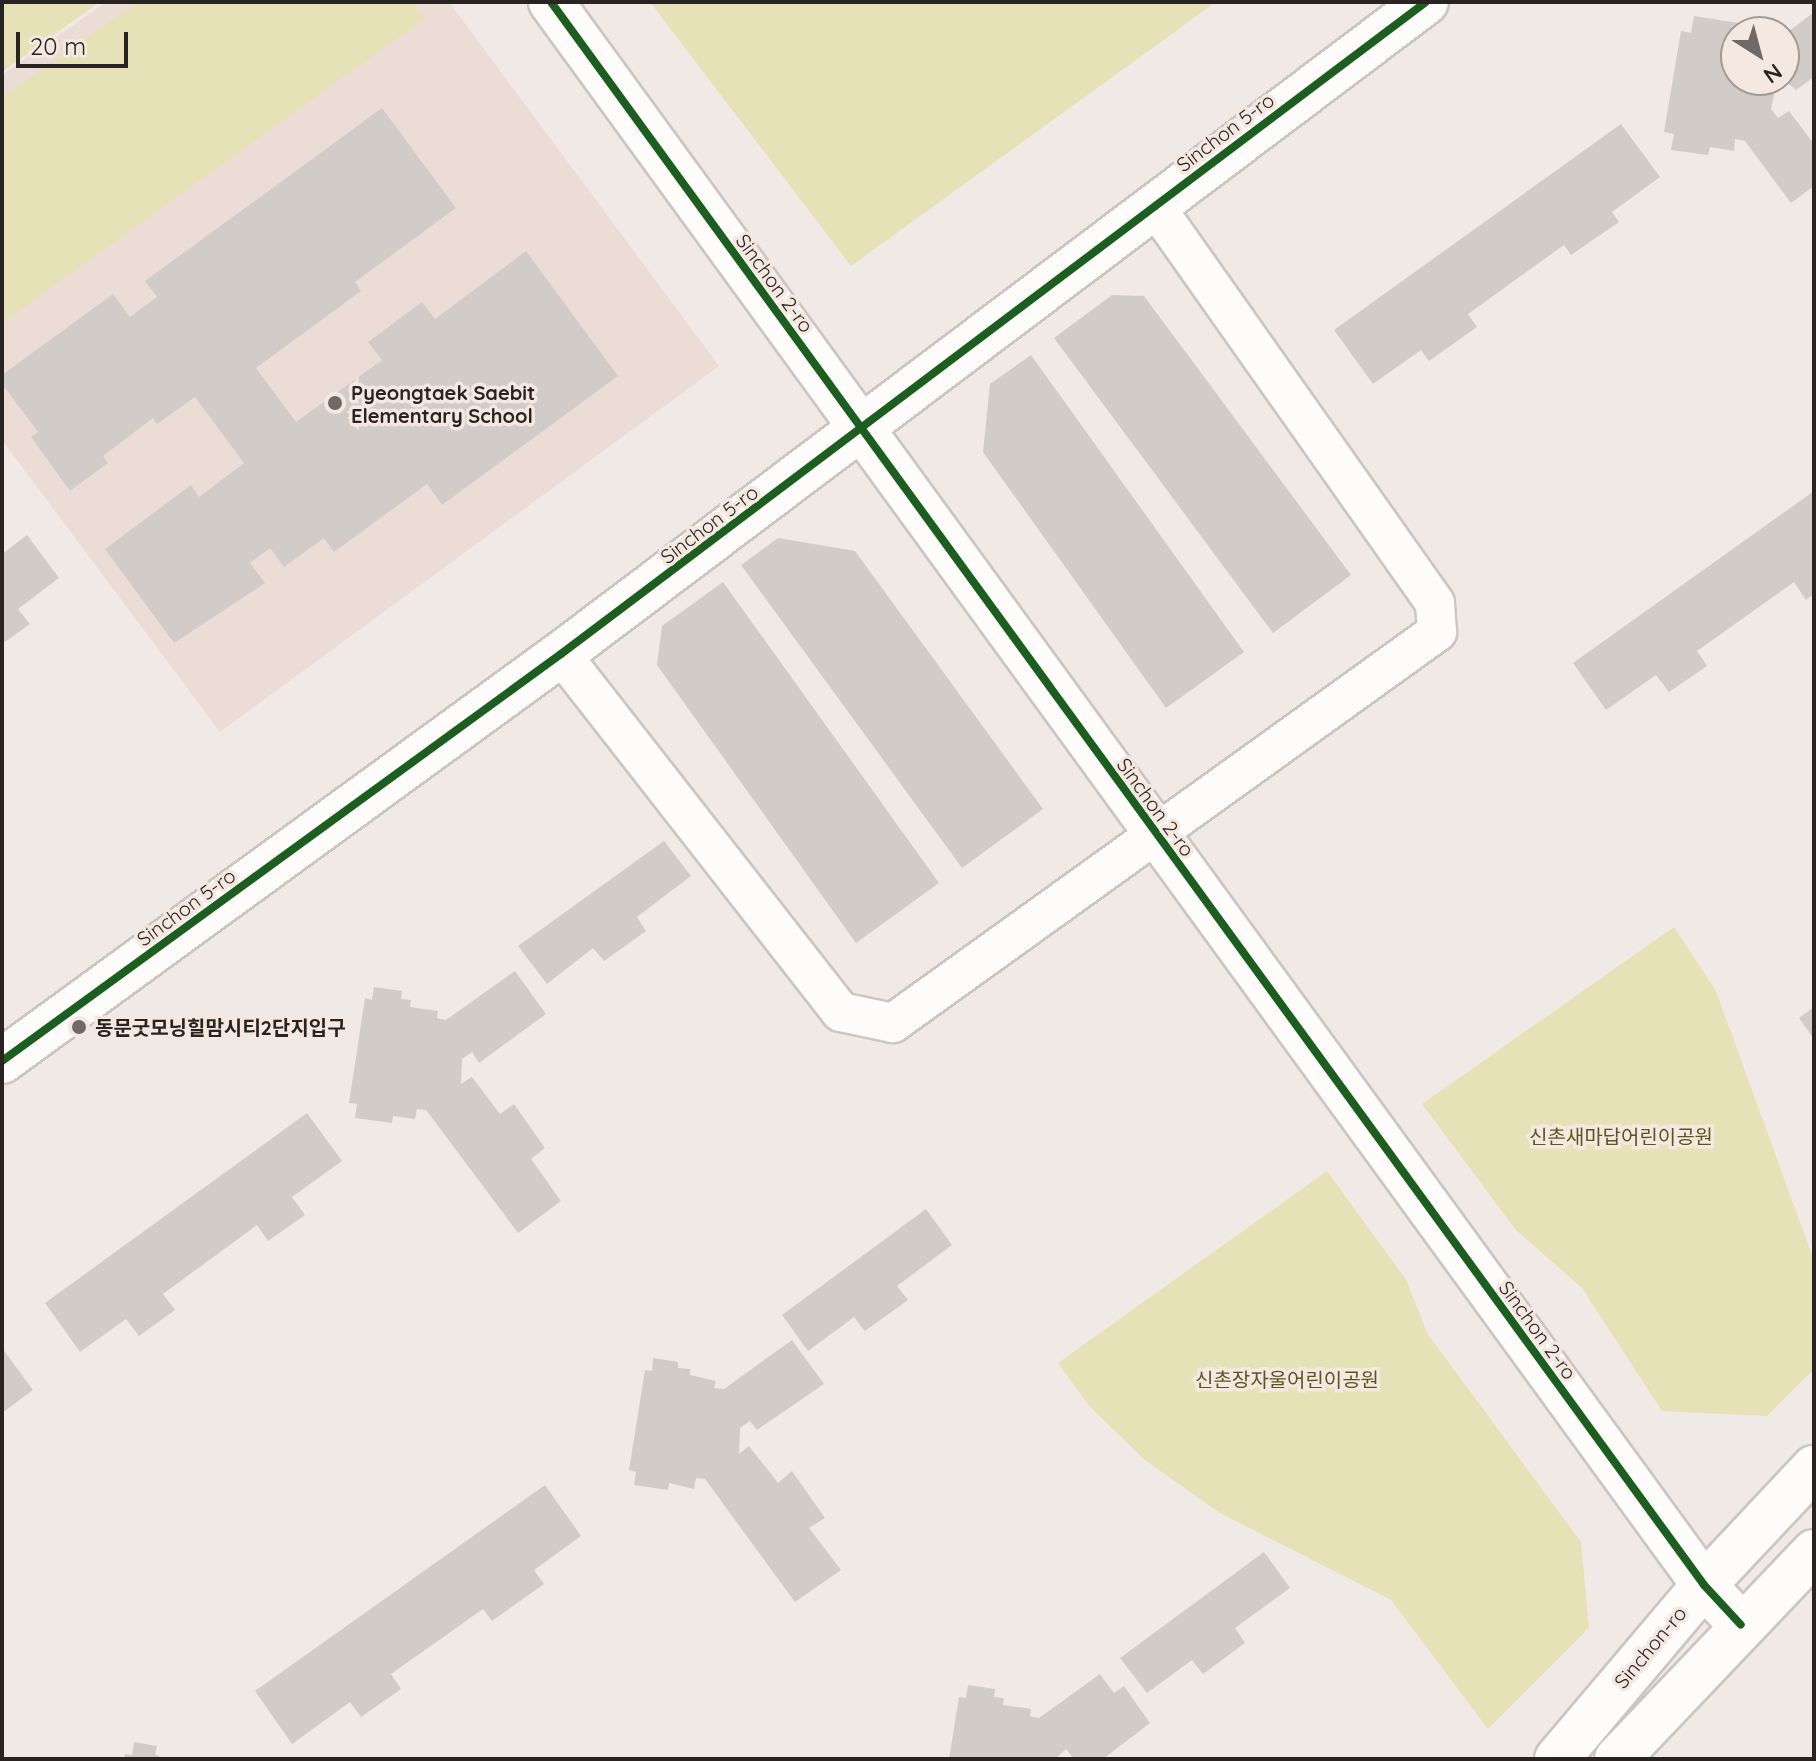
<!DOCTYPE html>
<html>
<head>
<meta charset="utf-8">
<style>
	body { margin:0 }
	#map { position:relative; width:1816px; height:1761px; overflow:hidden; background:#f1e9e6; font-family:Quicksand,"Noto Sans KR",sans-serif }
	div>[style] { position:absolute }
	.built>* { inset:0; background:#ebdcd6 }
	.green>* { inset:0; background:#e7e1b8 }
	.building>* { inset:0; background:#d2ccc9 }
	.roads { filter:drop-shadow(2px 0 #ccc6c3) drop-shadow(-2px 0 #ccc6c3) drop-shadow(0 2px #ccc6c3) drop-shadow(0 -2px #ccc6c3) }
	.minor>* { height:38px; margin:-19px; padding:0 19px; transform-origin:19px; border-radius:19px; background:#fdfcfb }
	.tertiary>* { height:44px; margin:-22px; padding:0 22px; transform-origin:22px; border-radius:22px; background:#fdfcfb }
	.cycleway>* { height:8px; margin:-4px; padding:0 4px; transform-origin:4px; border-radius:4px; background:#1b5e20 }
	.dots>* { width:22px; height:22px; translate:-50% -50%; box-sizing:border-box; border:4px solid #f5e8e1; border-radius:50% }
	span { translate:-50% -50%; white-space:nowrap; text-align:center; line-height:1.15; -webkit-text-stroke:7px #f5e8e1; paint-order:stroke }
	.street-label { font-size:20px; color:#292422 }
	.poi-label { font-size:20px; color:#292422; font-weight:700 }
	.left { translate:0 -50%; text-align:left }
	.park-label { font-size:20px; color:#5a561e }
	.frame { position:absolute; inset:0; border:4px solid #292422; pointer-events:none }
	.north { position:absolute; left:1720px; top:16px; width:80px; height:80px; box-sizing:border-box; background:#f5e8e1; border:2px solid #a39a95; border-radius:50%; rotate:144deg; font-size:22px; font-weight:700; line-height:32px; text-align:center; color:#292422 }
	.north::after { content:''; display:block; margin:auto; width:28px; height:36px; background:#6f6967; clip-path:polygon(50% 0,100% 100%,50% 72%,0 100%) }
	.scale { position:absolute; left:16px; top:32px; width:112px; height:36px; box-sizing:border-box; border:4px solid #292422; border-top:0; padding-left:10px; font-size:24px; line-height:28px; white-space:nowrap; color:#292422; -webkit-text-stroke:6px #f5e8e1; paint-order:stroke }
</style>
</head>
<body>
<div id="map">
	<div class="built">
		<i style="clip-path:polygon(106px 2px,449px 2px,719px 366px,220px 732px,2px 440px,2px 75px)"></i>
	</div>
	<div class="green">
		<i style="clip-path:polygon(2px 2px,100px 2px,2px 72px)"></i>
		<i style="clip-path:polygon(137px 2px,412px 2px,424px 19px,2px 323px,2px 98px)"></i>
		<i style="clip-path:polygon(650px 2px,1216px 2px,851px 266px)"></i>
		<i style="clip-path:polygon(1674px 927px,1716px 991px,1814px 1261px,1814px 1369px,1767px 1416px,1662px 1411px,1582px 1288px,1516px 1230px,1422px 1104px)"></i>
		<i style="clip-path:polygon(1327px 1171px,1407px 1281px,1427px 1333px,1581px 1542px,1589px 1628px,1488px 1729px,1391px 1600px,1220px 1513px,1146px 1461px,1090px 1407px,1058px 1363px)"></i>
	</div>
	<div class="building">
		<i style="clip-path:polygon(1814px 12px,1814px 77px,1796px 90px,1784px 80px,1784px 35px)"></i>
		<i style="clip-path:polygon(1694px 16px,1738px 23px,1736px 80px,1783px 80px,1776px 86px,1771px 109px,1778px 118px,1789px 111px,1814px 144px,1814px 186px,1791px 203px,1745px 141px,1735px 139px,1734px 151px,1710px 147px,1708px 155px,1671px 150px,1674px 134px,1664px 132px,1681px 31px,1691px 33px)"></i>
		<i style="clip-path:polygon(382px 108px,456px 208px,355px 282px,361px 291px,256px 368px,296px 422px,382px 360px,368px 342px,422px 302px,435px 319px,526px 251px,618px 376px,442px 505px,427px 484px,334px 552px,324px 538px,284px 567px,270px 548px,250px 563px,265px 583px,174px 643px,105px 549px,191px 485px,199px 497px,244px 463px,195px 397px,157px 424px,153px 418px,103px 456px,108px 463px,70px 491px,31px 437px,38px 432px,2px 384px,2px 375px,113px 294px,130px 317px,157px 297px,145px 281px)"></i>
		<i style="clip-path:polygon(1621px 124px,1660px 177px,1612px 212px,1619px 222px,1571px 255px,1564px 245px,1468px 314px,1477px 327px,1429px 361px,1421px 350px,1373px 384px,1334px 330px)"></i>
		<i style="clip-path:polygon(1112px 295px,1144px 296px,1351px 575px,1273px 633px,1054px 338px)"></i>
		<i style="clip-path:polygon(1031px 355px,1244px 652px,1166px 708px,983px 452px,990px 384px)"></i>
		<i style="clip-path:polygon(1814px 491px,1814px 594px,1806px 600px,1794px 582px,1697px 651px,1707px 666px,1669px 692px,1656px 675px,1606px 710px,1573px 663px)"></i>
		<i style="clip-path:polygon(27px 535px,59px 578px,18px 609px,30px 624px,2px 644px,2px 554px)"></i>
		<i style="clip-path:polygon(778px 538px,855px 551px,1043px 809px,962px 868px,741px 565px)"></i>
		<i style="clip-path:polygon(723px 582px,939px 883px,856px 943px,657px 665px,662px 626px)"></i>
		<i style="clip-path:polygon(664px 841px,691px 876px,637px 917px,646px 931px,604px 961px,593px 948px,547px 984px,518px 946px)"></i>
		<i style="clip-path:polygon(515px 971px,546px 1014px,479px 1063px,472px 1052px,462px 1059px,461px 1084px,472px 1077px,500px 1114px,514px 1104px,545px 1148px,531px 1159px,561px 1201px,518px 1233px,426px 1110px,417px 1109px,415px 1119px,393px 1116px,392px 1123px,355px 1118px,357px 1104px,349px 1103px,365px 998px,372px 1000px,374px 987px,402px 991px,401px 999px,411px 1000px,410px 1007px,438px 1011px,437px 1018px,446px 1020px)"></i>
		<i style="clip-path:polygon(1814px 1007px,1814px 1039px,1799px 1018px)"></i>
		<i style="clip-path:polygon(307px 1113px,342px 1161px,292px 1197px,305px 1215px,268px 1241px,257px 1225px,163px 1294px,175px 1310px,139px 1336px,126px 1319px,80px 1352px,45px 1303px)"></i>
		<i style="clip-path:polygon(926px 1209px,952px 1245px,897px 1286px,908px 1300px,865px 1331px,854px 1317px,808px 1351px,782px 1315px)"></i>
		<i style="clip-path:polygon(792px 1340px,824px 1384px,757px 1430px,750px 1421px,740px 1428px,739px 1454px,749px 1446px,778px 1483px,792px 1471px,825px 1518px,809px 1528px,841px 1570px,795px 1602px,705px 1479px,696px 1478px,694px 1489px,669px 1483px,668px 1490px,634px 1485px,636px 1472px,629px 1470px,645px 1370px,652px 1371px,653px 1358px,678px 1362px,678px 1368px,690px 1369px,690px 1375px,716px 1381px,714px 1388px,724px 1389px)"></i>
		<i style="clip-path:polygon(2px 1348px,33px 1390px,2px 1413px)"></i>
		<i style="clip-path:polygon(545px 1485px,581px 1536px,534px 1570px,544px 1584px,492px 1621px,483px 1609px,391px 1674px,401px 1689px,361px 1717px,350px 1702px,292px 1744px,255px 1691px)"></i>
		<i style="clip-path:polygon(1264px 1552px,1290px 1588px,1235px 1628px,1245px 1643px,1203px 1674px,1192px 1660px,1147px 1693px,1120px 1658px)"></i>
		<i style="clip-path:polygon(1100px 1674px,1114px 1693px,1124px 1686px,1150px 1723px,1103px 1759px,1074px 1759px,1066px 1749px,1055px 1759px,949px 1759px,959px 1697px,966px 1698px,968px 1685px,995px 1689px,994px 1697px,1004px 1698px,1003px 1705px,1031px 1709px,1030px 1716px,1039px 1718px)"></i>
		<i style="clip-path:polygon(134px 1742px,157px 1746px,155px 1754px,164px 1759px,124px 1759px,125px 1754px,132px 1755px)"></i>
	</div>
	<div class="roads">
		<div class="minor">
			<i style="left:561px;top:654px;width:454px;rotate:52deg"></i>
			<i style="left:841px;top:1012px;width:53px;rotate:11.9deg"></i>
			<i style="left:893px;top:1023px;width:670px;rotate:-35.71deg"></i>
			<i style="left:1437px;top:632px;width:29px;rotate:-94deg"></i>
			<i style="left:1435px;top:603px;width:487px;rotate:-125.2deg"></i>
		</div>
		<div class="tertiary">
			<i style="left:551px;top:2px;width:1958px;rotate:53.93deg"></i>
			<i style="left:1704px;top:1585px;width:54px;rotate:47.2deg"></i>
			<i style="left:2px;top:1061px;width:691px;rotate:-36.06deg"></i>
			<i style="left:561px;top:654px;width:1083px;rotate:-37.01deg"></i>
			<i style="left:1557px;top:1759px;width:228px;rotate:-49.8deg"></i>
			<i style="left:1704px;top:1585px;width:161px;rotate:-46.8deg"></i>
			<i style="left:1617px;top:1759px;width:286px;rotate:-46.4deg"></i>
		</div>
	</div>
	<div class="cycleway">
		<i style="left:551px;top:2px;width:1958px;rotate:53.93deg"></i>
		<i style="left:1704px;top:1585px;width:54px;rotate:47.2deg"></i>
		<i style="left:2px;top:1061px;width:691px;rotate:-36.06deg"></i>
		<i style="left:561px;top:654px;width:1083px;rotate:-37.01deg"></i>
	</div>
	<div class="dots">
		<i style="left:335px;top:403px;background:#6f6967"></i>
		<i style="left:79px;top:1027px;background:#6f6967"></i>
	</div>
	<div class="street-label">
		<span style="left:1225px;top:132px;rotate:-37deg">Sinchon 5-ro</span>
		<span style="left:775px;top:283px;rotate:54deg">Sinchon 2-ro</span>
		<span style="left:709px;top:524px;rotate:-37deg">Sinchon 5-ro</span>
		<span style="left:1156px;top:807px;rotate:54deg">Sinchon 2-ro</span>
		<span style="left:186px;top:907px;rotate:-36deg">Sinchon 5-ro</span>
		<span style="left:1538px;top:1330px;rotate:54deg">Sinchon 2-ro</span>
		<span style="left:1650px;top:1647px;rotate:-50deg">Sinchon-ro</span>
	</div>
	<div class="poi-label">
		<span class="left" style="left:351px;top:404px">Pyeongtaek Saebit<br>Elementary School</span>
		<span class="left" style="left:95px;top:1027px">동문굿모닝힐맘시티2단지입구</span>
	</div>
	<div class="park-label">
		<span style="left:1621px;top:1136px">신촌새마답어린이공원</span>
		<span style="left:1287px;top:1379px">신촌장자울어린이공원</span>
	</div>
	<div class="frame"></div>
	<div class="north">N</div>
	<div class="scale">20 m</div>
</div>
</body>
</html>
